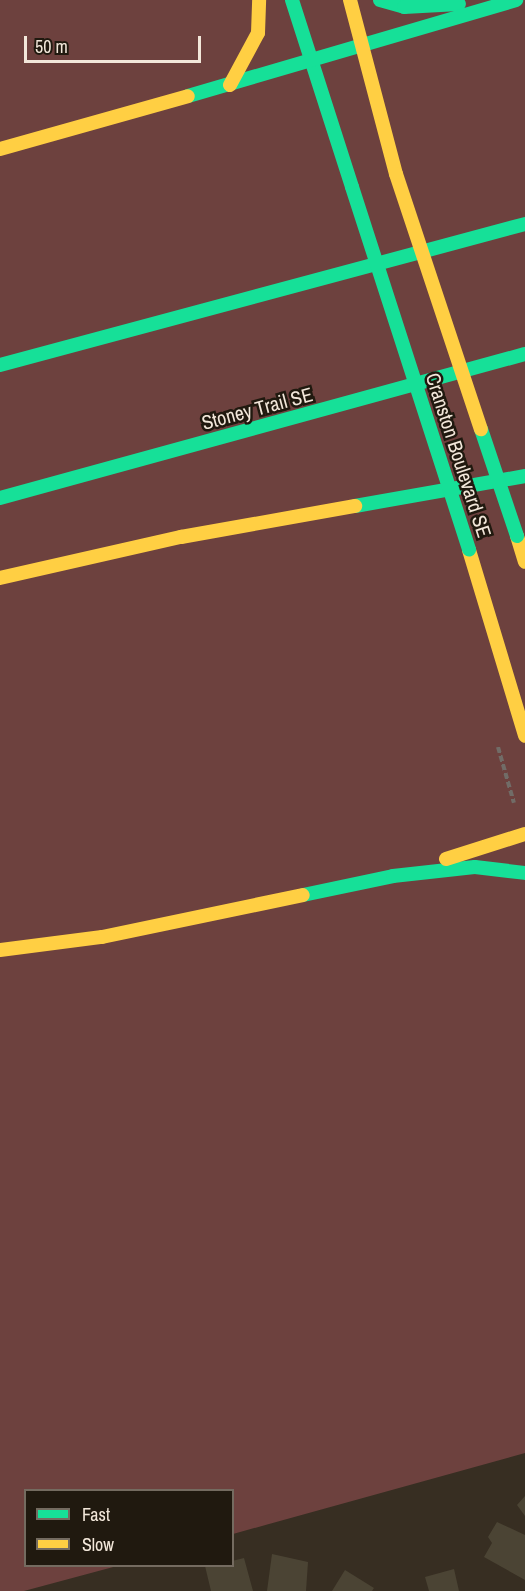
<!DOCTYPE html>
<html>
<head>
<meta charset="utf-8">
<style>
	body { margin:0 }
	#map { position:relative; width:525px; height:1591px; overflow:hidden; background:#372e22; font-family:"Archivo Narrow",sans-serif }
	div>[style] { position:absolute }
	.green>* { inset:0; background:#6d413e }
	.building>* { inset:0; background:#4b4434 }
	.path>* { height:4px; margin-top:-2px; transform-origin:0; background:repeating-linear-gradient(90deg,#716c67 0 6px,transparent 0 9px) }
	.fast>* { height:14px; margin:-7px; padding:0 7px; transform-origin:7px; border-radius:7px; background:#16e098 }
	.slow>* { height:14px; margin:-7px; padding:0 7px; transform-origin:7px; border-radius:7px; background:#ffcf43 }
	.fast-bridge>* { height:14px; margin:-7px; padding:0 7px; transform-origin:7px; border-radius:7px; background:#16e098 }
	.slow-bridge>* { height:14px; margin:-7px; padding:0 7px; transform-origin:7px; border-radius:7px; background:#ffcf43 }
	span { translate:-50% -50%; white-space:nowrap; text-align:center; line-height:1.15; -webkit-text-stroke:5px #20190f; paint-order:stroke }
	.street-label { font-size:20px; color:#f2e7da }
	.legend { position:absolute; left:24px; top:1489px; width:210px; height:78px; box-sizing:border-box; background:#20190f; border:2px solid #746b60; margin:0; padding:8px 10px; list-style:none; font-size:18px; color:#f2e7da }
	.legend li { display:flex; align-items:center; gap:12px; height:30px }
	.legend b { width:30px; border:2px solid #746b60 }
	.scale { position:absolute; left:24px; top:36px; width:177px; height:27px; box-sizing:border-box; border:3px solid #f2e7da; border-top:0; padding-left:8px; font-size:18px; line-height:21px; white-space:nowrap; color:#f2e7da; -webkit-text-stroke:4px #20190f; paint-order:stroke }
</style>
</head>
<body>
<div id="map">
	<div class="green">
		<i style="clip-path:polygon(0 0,525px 0,525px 1453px,233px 1534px,232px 1490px,26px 1490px,26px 1566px,117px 1566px,24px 1591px,0 1591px)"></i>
	</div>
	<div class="building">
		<i style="clip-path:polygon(525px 1496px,525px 1516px,517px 1505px)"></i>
		<i style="clip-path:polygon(497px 1522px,525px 1535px,525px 1580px,484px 1557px,492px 1543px,488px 1537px)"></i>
		<i style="clip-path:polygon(272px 1554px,308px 1562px,306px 1591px,267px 1591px)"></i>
		<i style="clip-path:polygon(244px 1558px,253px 1591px,211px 1591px,205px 1566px,232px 1566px,232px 1561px)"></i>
		<i style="clip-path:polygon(454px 1569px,459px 1591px,429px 1591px,425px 1577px)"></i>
		<i style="clip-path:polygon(345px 1570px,374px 1588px,372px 1591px,332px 1591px)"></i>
	</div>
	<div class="path">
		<i style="left:498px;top:747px;width:58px;rotate:74.1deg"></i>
	</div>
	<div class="fast">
		<i style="left:292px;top:0;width:196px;rotate:72.2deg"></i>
		<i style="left:380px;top:0;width:25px;rotate:16deg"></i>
		<i style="left:404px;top:7px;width:55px;rotate:-3.1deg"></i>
		<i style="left:188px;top:96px;width:342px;rotate:-16.3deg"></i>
		<i style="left:0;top:365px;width:544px;rotate:-15.03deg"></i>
		<i style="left:0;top:498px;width:544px;rotate:-15.34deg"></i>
		<i style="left:355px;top:506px;width:173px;rotate:-10deg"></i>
		<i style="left:303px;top:895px;width:92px;rotate:-11.9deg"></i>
		<i style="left:393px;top:876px;width:82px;rotate:-6.3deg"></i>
		<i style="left:475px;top:867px;width:50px;rotate:6.8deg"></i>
	</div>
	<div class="slow">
		<i style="left:350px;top:0;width:180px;rotate:75.2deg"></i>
		<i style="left:230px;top:85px;width:59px;rotate:-61.7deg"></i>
		<i style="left:258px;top:33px;width:33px;rotate:-88deg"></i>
		<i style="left:0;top:149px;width:195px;rotate:-15.7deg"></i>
		<i style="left:517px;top:536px;width:27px;rotate:73deg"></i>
		<i style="left:469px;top:550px;width:194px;rotate:73.2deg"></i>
		<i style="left:0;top:578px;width:186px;rotate:-12.8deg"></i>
		<i style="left:181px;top:537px;width:177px;rotate:-10.1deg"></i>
		<i style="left:446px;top:859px;width:83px;rotate:-17.6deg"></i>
		<i style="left:0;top:950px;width:103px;rotate:-7.3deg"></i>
		<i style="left:102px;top:937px;width:205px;rotate:-11.8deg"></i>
	</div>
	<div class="fast-bridge">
		<i style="left:352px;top:187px;width:381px;rotate:72.1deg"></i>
		<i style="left:481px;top:429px;width:113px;rotate:71.4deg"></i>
	</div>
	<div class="slow-bridge">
		<i style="left:396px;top:174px;width:269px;rotate:71.6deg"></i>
	</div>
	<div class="street-label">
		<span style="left:257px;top:408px;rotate:-15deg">Stoney Trail SE</span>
		<span style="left:459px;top:455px;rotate:72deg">Cranston Boulevard SE</span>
	</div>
	<ul class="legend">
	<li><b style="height:8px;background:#16e098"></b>Fast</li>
	<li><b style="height:8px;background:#ffcf43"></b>Slow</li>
	</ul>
	<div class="scale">50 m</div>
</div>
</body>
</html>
